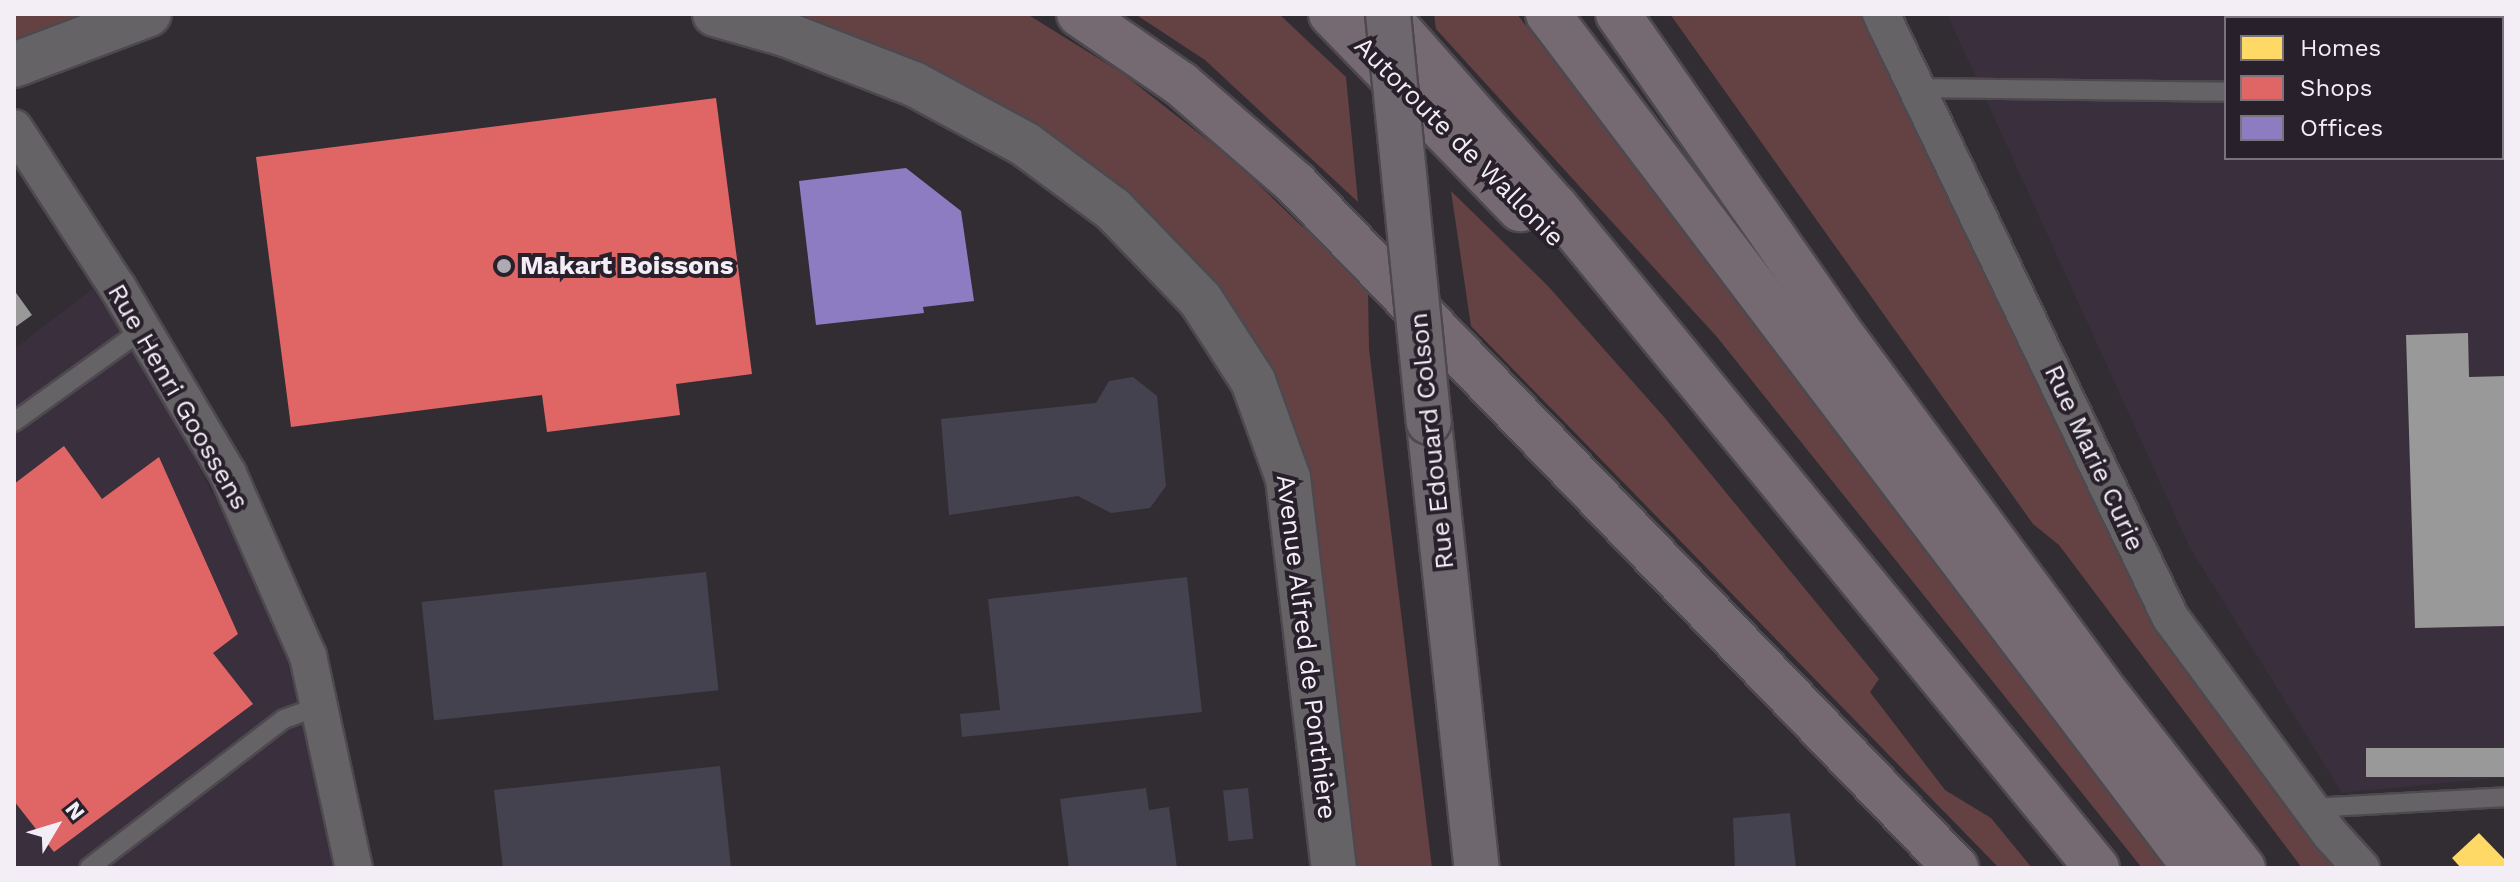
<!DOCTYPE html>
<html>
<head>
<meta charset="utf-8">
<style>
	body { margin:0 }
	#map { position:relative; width:2520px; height:882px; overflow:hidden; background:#312d33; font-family:"Work Sans",sans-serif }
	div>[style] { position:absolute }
	.built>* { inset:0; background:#392f3d }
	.green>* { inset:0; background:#644243 }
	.homes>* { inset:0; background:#ffd966 }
	.shops>* { inset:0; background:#e06666 }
	.offices>* { inset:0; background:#8e7cc3 }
	.industry>* { inset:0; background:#999; transform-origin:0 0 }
	.building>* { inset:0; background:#45424f; transform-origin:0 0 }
	.roads { filter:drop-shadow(2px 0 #4d494f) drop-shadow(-2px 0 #4d494f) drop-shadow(0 2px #4d494f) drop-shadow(0 -2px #4d494f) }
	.service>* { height:18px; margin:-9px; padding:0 9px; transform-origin:9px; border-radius:9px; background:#666367 }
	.minor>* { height:36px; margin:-18px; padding:0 18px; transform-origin:18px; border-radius:18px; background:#666367 }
	.tertiary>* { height:44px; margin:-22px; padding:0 22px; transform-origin:22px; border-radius:22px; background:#666367 }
	.primary>* { height:44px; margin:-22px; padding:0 22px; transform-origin:22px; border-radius:22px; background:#6e676d }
	.motorway>* { height:44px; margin:-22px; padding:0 22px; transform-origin:22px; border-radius:22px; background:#756972 }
	.bridges { filter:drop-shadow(2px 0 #4d494f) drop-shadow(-2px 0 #4d494f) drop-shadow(0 2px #4d494f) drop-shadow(0 -2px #4d494f) }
	.primary-bridge>* { height:44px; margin:-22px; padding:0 22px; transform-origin:22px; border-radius:22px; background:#6e676d }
	.dots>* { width:22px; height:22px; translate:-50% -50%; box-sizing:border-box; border:4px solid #28212b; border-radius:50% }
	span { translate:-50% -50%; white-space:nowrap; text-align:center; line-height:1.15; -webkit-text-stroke:8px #28212b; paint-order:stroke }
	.street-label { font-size:26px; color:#f3eef5 }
	.poi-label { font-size:26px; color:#f3eef5; font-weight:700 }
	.left { translate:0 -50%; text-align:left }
	.frame { position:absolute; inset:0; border:16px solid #f3eef5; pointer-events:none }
	.legend { position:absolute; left:2224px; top:16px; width:280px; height:144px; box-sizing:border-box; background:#28212b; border:2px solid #79737c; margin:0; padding:10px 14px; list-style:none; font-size:24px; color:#f3eef5 }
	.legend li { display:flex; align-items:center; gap:16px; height:40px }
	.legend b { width:40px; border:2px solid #79737c }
	.north { position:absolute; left:16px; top:786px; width:80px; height:80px; -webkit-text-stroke:6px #28212b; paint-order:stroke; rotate:52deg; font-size:22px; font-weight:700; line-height:32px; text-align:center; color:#f3eef5 }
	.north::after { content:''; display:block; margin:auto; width:28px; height:36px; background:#f3eef5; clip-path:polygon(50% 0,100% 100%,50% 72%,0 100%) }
</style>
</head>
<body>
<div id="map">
	<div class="built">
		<i style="clip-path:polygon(evenodd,1947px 14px,2506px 14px,2506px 777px,2342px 793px,2189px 546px,1947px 14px,2226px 18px,2502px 18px,2502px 158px,2226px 158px,2226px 18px)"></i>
		<i style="clip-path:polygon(92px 289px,135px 345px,285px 632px,340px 868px,14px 868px,14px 349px)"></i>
	</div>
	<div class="green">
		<i style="clip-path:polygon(14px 14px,103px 14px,14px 50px)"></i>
		<i style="clip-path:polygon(778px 14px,1027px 14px,1122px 73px,1234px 161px,1368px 290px,1369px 349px,1432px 868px,1349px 868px,1304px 488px,1210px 284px)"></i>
		<i style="clip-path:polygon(1135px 14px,1279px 14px,1346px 77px,1358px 202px,1205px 60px)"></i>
		<i style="clip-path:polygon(1434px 14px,1517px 14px,2173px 868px,2142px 868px,1717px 337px,1436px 29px)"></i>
		<i style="clip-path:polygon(1670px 14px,1864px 14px,2147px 596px,2343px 868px,2302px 868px,2059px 545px,2033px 524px)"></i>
		<i style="clip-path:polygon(1451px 191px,1547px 285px,1664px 417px,1879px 679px,1870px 692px,1945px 790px,1991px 818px,2032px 868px,1999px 868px,1471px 326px)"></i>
	</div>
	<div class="homes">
		<i style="clip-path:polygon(2479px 833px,2506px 861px,2506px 868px,2461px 868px,2452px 858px)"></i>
	</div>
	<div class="shops">
		<i style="clip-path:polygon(716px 98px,752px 374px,676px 384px,680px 415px,547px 432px,542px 395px,291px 427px,256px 157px)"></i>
		<i style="clip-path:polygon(64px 446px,102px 499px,159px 457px,238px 634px,213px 653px,253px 704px,54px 852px,14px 801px,14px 484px)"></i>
	</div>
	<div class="offices">
		<i style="clip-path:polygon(906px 168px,961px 211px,974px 301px,923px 307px,924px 313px,816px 325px,799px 181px)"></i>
	</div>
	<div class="industry">
		<i style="clip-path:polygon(14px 290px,32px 315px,14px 328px)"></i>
		<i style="clip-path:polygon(2468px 333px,2469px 377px,2506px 376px,2506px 626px,2415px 628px,2406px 335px)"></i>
		<i style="left:2506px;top:748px;width:29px;height:140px;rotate:90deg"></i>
	</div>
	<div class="building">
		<i style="clip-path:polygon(1133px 377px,1157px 396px,1166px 486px,1150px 508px,1111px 513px,1078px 496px,949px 515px,941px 419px,1096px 403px,1109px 381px)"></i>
		<i style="left:706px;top:572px;width:119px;height:286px;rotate:84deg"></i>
		<i style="clip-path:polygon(1187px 577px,1202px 712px,962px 737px,960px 714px,1000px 710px,988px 599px)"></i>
		<i style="clip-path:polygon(720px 766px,731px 868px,503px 868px,494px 790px)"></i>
		<i style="clip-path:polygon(1146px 788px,1149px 810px,1169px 807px,1177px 868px,1069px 868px,1060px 799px)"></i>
		<i style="left:1248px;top:788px;width:51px;height:25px;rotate:84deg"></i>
		<i style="clip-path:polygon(1790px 813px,1796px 868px,1735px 868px,1733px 818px)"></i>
	</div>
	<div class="roads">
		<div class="service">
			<i style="left:1918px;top:88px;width:308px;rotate:0.7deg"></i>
			<i style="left:2502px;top:95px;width:4px"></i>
			<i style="left:14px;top:422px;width:158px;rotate:-35.7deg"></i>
			<i style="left:2311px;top:808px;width:195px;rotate:-3.2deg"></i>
			<i style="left:89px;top:868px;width:245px;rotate:-37.4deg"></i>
			<i style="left:284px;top:719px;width:37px;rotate:-20deg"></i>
		</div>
		<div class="minor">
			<i style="left:1881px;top:14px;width:669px;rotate:64.39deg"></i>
			<i style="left:2170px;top:617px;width:271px;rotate:53.6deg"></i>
			<i style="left:2331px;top:835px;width:45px;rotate:47.7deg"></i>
			<i style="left:14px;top:128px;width:191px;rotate:57deg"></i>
			<i style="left:118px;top:288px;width:216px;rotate:59.4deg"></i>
			<i style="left:228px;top:474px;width:199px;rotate:66.3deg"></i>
			<i style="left:308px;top:656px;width:217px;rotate:77.8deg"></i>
		</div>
		<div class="tertiary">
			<i style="left:715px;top:14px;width:73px;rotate:15.9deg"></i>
			<i style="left:785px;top:34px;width:138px;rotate:21.2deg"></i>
			<i style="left:914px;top:84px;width:126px;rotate:28.4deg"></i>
			<i style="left:1025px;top:144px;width:109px;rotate:36.5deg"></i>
			<i style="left:1113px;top:209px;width:125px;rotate:46deg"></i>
			<i style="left:1200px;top:299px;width:98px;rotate:57.1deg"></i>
			<i style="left:1253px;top:381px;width:103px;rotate:70.2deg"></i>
			<i style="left:1288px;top:478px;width:393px;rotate:83.3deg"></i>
			<i style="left:14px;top:65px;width:144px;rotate:-20.7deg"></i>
		</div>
		<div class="primary">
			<i style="left:1429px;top:422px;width:449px;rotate:83.9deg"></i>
		</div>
		<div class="motorway">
			<i style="left:1079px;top:14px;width:124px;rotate:34.5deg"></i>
			<i style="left:1181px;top:84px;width:152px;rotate:41deg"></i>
			<i style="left:1296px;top:184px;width:951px;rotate:46.02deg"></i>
			<i style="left:1331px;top:14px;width:272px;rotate:45.9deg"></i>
			<i style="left:1385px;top:14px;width:258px;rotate:48.5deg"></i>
			<i style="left:1556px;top:207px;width:854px;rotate:50.7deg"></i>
			<i style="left:1548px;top:14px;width:1071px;rotate:52.85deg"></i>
			<i style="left:1618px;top:14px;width:396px;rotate:55.1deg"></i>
			<i style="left:1845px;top:339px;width:428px;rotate:53.6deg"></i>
			<i style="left:2099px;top:684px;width:234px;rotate:52deg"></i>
		</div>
	</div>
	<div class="bridges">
		<div class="primary-bridge">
			<i style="left:1388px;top:14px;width:410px;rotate:84.3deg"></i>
		</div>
	</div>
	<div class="dots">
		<i style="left:504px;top:266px;background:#afaab1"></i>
	</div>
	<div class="street-label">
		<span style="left:1459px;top:142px;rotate:45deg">Autoroute de Wallonie</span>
		<span style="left:178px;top:397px;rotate:60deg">Rue Henri Goossens</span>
		<span style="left:1432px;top:441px;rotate:-96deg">Rue Edouard Colson</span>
		<span style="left:2094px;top:458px;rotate:65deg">Rue Marie Curie</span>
		<span style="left:1306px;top:647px;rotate:83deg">Avenue Alfred de Ponthière</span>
	</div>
	<div class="poi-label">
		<span class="left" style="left:520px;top:266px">Makart Boissons</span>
	</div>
	<div class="frame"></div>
	<ul class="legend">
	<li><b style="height:22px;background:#ffd966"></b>Homes</li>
	<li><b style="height:22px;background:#e06666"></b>Shops</li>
	<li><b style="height:22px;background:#8e7cc3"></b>Offices</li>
	</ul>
	<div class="north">N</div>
</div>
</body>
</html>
